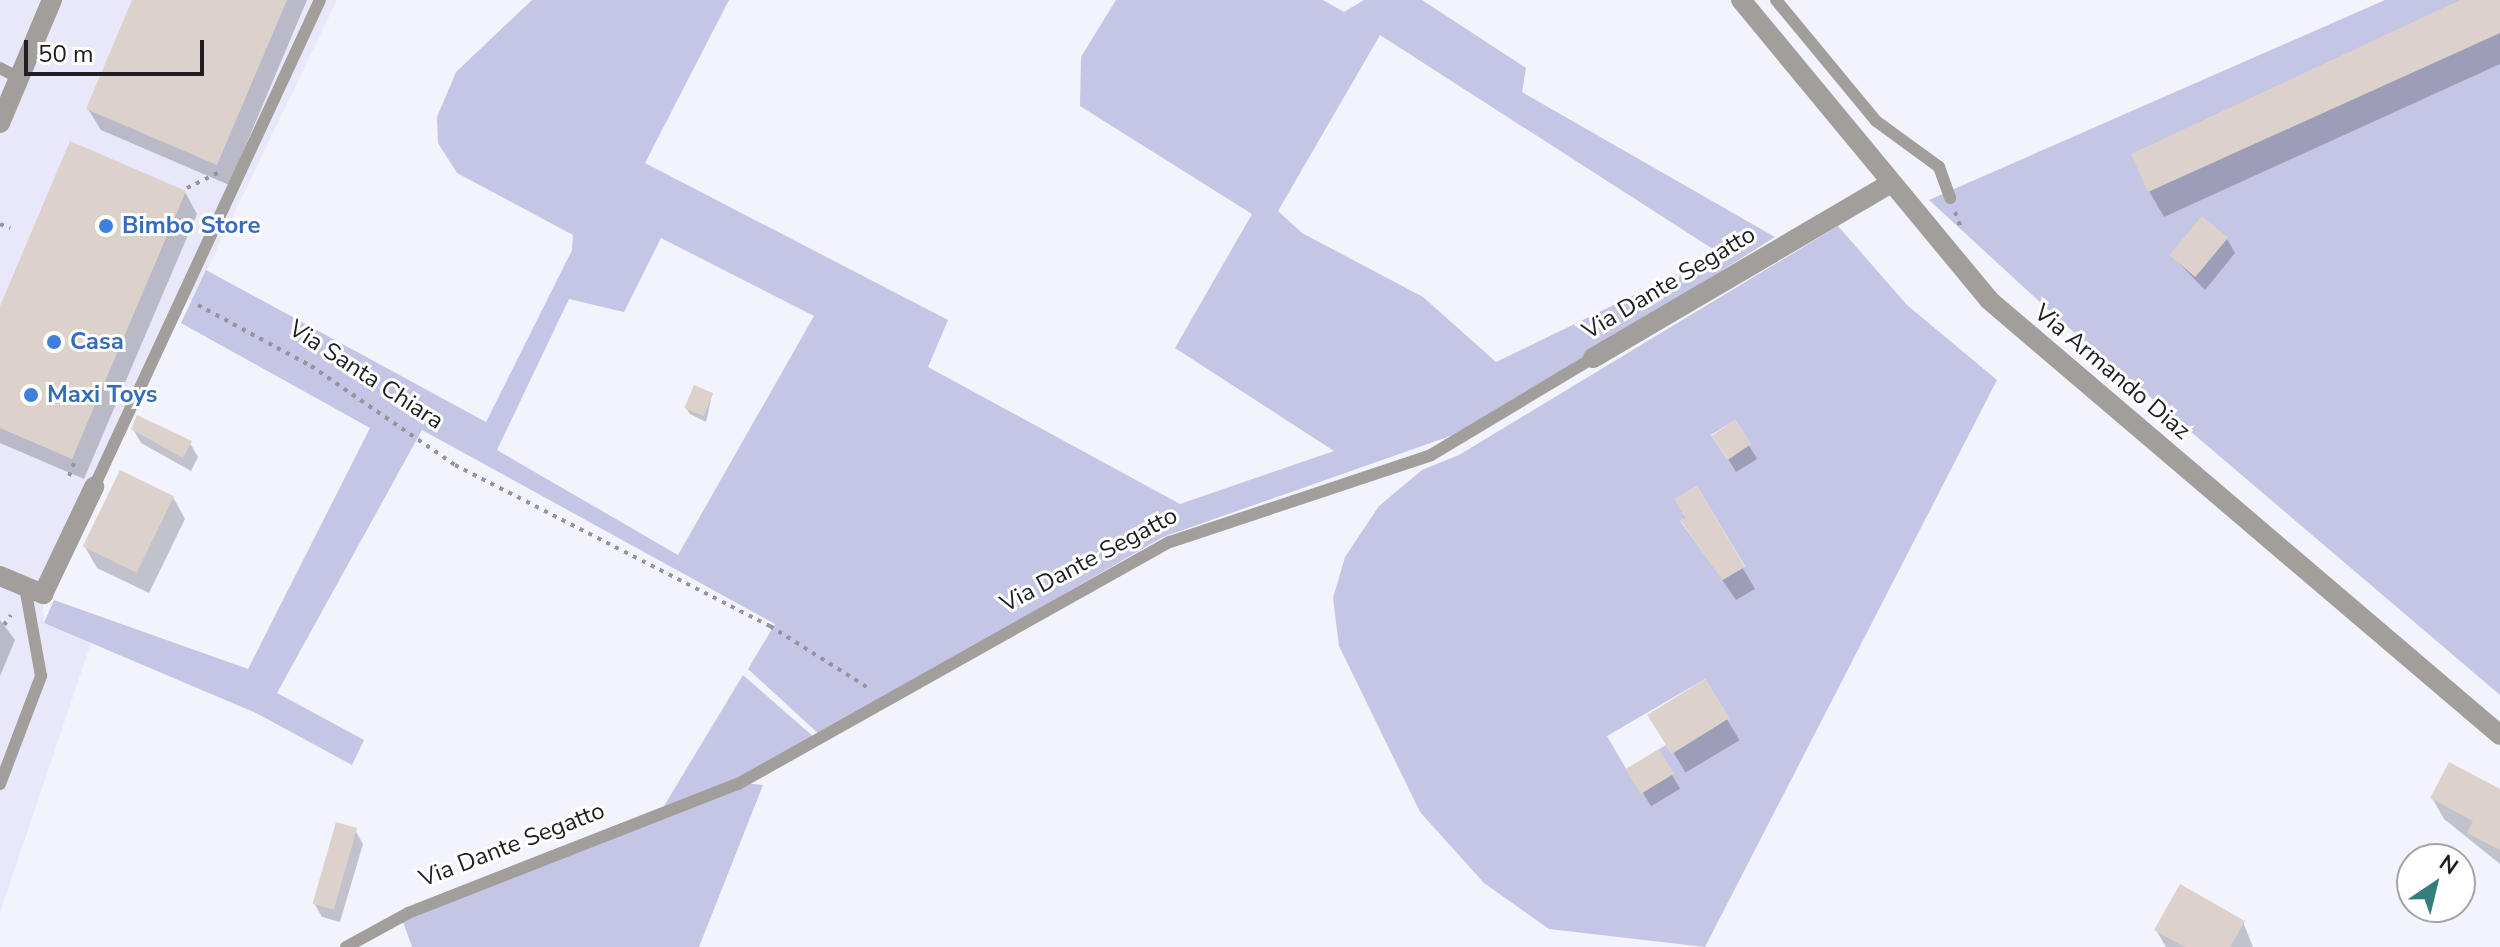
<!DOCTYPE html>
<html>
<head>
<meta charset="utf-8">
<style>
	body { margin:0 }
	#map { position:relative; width:2500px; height:947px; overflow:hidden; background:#f3f3fe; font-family:"Nunito Sans",sans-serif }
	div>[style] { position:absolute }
	.built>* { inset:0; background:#e8e8fa }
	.green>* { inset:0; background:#c5c5e5 }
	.shadow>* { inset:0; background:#0003; transform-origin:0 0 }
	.building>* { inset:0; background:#dcd2cb; transform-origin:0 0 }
	.path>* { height:4px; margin-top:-2px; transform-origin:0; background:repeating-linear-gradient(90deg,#94949c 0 4px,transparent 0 10px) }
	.service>* { height:12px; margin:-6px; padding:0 6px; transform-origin:6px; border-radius:6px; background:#a29e9b }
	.minor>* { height:20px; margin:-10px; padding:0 10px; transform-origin:10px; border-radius:10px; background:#a29e9b }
	.tertiary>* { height:20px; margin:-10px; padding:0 10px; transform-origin:10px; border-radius:10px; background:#a29e9b }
	.dots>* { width:22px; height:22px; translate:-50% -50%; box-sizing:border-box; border:4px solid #fff; border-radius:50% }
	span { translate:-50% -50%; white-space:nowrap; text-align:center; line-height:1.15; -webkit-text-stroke:6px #fff; paint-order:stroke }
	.shop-label { font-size:24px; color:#366cbe; font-weight:700 }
	.left { translate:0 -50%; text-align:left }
	.street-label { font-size:24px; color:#1f1f23 }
	.north { position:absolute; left:2396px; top:843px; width:80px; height:80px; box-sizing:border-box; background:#fff; border:2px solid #a5a5a7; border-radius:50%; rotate:35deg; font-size:22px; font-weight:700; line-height:32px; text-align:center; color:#1f1f23 }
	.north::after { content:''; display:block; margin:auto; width:28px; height:36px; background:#347d7a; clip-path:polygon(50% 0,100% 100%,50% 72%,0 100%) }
	.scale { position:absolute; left:24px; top:40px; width:180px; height:36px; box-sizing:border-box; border:4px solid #1f1f23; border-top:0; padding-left:10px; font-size:24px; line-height:28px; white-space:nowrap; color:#1f1f23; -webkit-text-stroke:6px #fff; paint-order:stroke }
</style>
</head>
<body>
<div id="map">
	<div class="built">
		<i style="clip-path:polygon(0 0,337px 0,192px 301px,179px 295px,43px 594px,44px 623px,91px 643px,0 913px)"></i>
	</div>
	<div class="green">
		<i style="clip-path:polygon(evenodd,532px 0,729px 0,645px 163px,948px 320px,928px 367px,1180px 504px,1334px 451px,1175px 348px,1252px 214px,1080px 106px,1081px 57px,1116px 0,1323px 0,1344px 12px,1364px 0,1422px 0,1526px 68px,1522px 92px,1775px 237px,1473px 428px,1163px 537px,820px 735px,748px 669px,775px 624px,422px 430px,277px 693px,364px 740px,352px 765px,256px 713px,44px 623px,54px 600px,248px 669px,370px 428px,181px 323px,206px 270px,486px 422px,572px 250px,573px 235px,457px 173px,438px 143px,437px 117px,456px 72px,532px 0,1380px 35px,1719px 253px,1719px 254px,1496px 362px,1423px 297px,1302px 233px,1278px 211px,1380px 35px,532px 0,661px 238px,814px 316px,678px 555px,497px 450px,569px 299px,624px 312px,661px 238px)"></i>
		<i style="clip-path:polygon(2385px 0,2500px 0,2500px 695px,2055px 316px,1929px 200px)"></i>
		<i style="clip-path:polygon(evenodd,1838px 226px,1907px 305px,1997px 380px,1705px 947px,1549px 929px,1484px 883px,1420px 812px,1339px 646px,1333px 598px,1345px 557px,1379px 506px,1422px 470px,1459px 455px,1838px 226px,1735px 420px,1751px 444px,1727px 459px,1711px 435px,1735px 420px,1838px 226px,1697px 486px,1745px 566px,1723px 580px,1680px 521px,1685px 517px,1675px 499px,1697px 486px,1838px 226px,1705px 679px,1729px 718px,1671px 753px,1666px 745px,1659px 749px,1641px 794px,1607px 736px,1705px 679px)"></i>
		<i style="clip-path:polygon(743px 675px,815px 738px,744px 783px,763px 785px,699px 947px,412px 947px,402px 919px,658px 816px)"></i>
	</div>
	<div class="shadow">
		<i style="clip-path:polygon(134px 0,307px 0,229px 185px,101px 130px,88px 109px)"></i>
		<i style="clip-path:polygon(2466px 0,2500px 0,2500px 64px,2164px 217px,2149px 191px)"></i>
		<i style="clip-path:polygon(185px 192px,197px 214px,84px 479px,0 443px,0 311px)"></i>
		<i style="clip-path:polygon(2227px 239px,2235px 253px,2205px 290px,2172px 256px)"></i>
		<i style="clip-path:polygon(712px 395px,706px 422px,690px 414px,686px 408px)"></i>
		<i style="clip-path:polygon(1735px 422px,1757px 459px,1736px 472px,1722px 449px)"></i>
		<i style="clip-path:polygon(133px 429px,190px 443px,198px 457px,191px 471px,141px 443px)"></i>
		<i style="clip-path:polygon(1696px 488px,1755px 589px,1736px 600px,1682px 521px)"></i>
		<i style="clip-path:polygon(173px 497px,185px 519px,149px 593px,97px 568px,85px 547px)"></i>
		<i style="clip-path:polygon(0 620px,15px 640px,0 676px)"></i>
		<i style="left:1704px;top:681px;width:69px;height:63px;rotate:59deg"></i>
		<i style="left:1658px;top:752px;width:43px;height:34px;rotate:59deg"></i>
		<i style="clip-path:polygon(2500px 791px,2500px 864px,2444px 819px,2432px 798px)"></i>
		<i style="clip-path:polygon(355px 830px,363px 844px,340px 922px,322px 917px,314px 903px)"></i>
		<i style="clip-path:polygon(2243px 922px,2253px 947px,2166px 947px,2156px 930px)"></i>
	</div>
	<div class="building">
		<i style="clip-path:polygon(132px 0,287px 0,217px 165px,86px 109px)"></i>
		<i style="clip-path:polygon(2460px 0,2500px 0,2500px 33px,2148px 192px,2131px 154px)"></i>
		<i style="clip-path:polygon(70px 141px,186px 191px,72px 459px,0 428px,0 306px)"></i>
		<i style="left:2202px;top:216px;width:34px;height:51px;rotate:40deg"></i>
		<i style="left:694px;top:385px;width:21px;height:25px;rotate:23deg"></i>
		<i style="clip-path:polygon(137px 415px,192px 441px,183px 458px,131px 429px)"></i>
		<i style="left:1735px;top:420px;width:29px;height:28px;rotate:56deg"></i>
		<i style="left:120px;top:470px;width:60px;height:85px;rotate:26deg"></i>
		<i style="clip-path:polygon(1697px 486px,1745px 567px,1722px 580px,1680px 520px,1685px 517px,1675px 499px)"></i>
		<i style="left:1705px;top:679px;width:46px;height:68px;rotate:58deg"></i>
		<i style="left:1659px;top:749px;width:29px;height:39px;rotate:59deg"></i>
		<i style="clip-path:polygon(2449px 762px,2500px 789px,2500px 850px,2467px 833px,2473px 821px,2430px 798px)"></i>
		<i style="left:336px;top:822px;width:22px;height:85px;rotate:16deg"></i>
		<i style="clip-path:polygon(2180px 884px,2245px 921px,2230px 947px,2185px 947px,2154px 930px)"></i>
	</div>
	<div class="path">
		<i style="left:187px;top:188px;width:39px;rotate:-26deg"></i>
		<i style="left:1955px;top:212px;width:19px;rotate:69deg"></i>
		<i style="left:0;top:224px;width:11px;rotate:22deg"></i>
		<i style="left:198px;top:305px;width:128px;rotate:28.4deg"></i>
		<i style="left:311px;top:366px;width:175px;rotate:34.5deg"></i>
		<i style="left:455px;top:465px;width:354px;rotate:27.1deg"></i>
		<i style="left:770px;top:626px;width:118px;rotate:32.2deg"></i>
		<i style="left:69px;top:476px;width:14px;rotate:-69deg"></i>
		<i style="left:4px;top:625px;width:12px;rotate:-55deg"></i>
	</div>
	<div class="service">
		<i style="left:1776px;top:0;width:157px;rotate:50.4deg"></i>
		<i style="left:1876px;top:121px;width:78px;rotate:36.1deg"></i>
		<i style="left:1939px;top:167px;width:33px;rotate:70deg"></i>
		<i style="left:0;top:68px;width:21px;rotate:28deg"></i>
		<i style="left:94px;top:487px;width:537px;rotate:-65.11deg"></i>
		<i style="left:0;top:784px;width:116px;rotate:-69.2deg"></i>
		<i style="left:41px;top:676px;width:90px;rotate:-100.2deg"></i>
		<i style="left:346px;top:947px;width:71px;rotate:-28.7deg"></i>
		<i style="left:408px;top:913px;width:354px;rotate:-21.4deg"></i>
		<i style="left:738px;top:784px;width:495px;rotate:-29.3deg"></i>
		<i style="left:1170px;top:542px;width:275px;rotate:-18.4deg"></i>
		<i style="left:1431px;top:455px;width:189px;rotate:-30.9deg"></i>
	</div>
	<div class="minor">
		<i style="left:0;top:123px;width:134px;rotate:-67.1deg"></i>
		<i style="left:1593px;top:358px;width:344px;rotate:-30.4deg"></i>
		<i style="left:0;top:576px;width:47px;rotate:22.7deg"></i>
		<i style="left:43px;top:594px;width:119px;rotate:-64.5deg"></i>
	</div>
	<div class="tertiary">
		<i style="left:1741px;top:0;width:389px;rotate:50.4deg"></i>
		<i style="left:1989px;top:300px;width:671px;rotate:40.41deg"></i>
	</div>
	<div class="dots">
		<i style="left:106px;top:226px;background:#3f7fe0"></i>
		<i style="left:54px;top:342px;background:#3f7fe0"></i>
		<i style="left:31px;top:395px;background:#3f7fe0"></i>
	</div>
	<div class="shop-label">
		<span class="left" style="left:122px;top:226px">Bimbo Store</span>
		<span class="left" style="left:70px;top:342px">Casa</span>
		<span class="left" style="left:47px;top:395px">Maxi Toys</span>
	</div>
	<div class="street-label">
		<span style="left:1669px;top:283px;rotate:-31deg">Via Dante Segatto</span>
		<span style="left:2112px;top:372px;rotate:40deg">Via Armando Diaz</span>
		<span style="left:366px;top:375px;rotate:33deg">Via Santa Chiara</span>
		<span style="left:1089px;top:560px;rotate:-28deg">Via Dante Segatto</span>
		<span style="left:512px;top:845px;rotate:-21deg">Via Dante Segatto</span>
	</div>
	<div class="north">N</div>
	<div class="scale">50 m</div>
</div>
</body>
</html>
